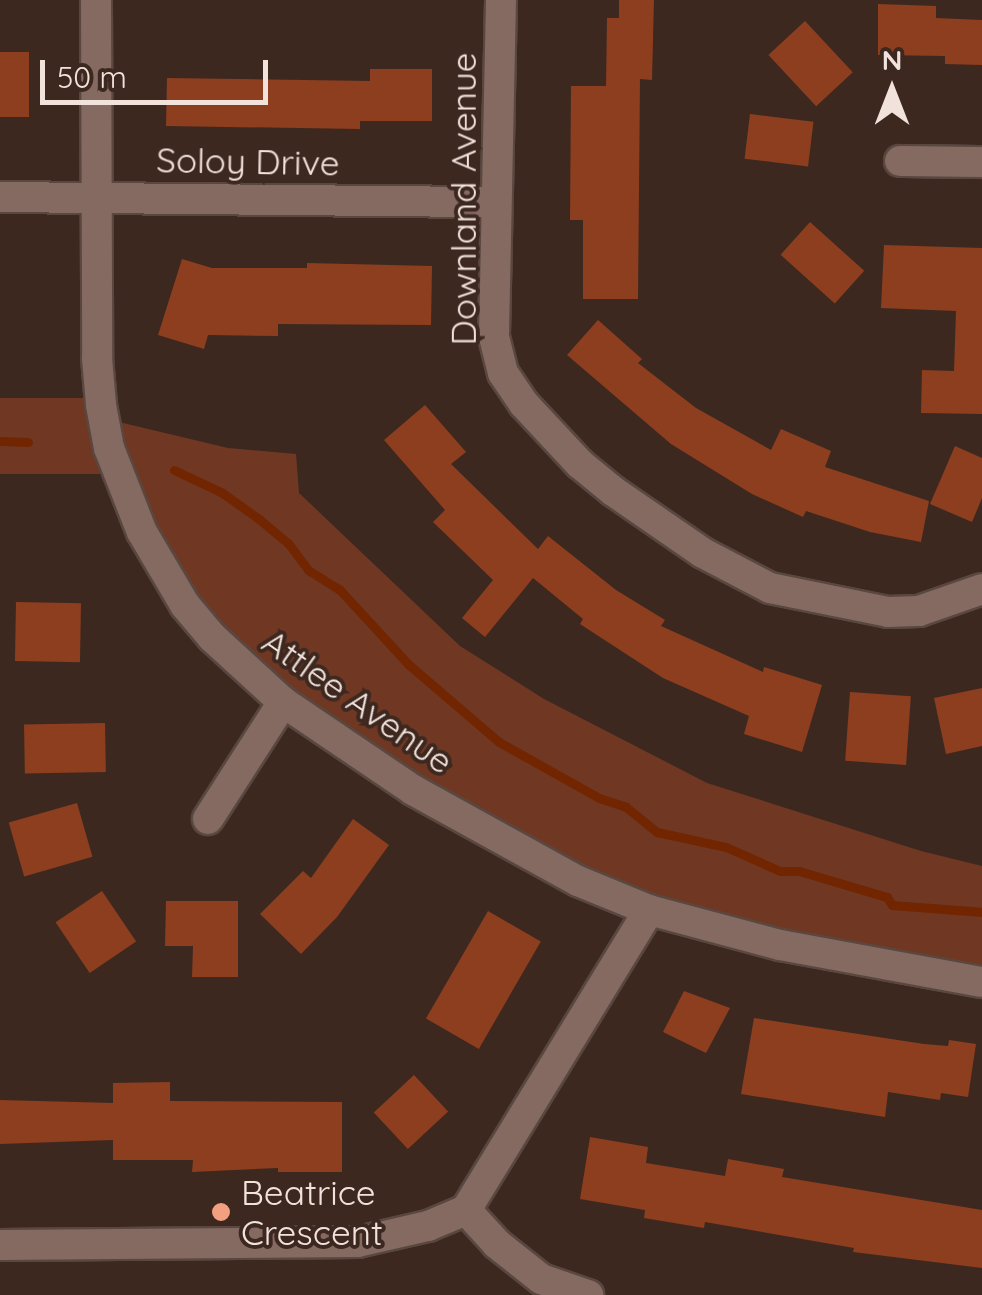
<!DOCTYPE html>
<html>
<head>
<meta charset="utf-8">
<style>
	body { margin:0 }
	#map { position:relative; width:982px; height:1295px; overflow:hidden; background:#3d2820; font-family:Quicksand,sans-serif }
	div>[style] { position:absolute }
	.green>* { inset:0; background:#703823 }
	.stream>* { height:9px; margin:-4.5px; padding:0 4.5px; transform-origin:4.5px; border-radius:4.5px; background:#722501 }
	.building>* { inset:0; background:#8c3e1f; transform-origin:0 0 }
	.roads { filter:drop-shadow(2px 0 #594740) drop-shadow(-2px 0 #594740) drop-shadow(0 2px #594740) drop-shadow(0 -2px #594740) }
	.minor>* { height:30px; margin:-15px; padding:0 15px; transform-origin:15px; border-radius:15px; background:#846a61 }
	.tertiary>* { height:30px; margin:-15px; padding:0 15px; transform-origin:15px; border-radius:15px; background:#846a61 }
	.dots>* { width:28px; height:28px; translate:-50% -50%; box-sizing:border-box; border:5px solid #3d2820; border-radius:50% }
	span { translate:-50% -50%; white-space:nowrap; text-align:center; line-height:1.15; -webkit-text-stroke:8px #3d2820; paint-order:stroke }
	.street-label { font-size:35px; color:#f1e2dc }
	.poi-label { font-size:35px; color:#f1e2dc }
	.left { translate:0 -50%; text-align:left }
	.north { position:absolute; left:842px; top:40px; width:100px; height:100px; -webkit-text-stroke:8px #3d2820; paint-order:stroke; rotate:0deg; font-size:28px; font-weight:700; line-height:40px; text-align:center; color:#f1e2dc }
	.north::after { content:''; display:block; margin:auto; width:35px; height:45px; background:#f1e2dc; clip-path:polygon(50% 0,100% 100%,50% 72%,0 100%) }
	.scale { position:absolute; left:40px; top:60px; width:228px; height:45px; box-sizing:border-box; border:5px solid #f1e2dc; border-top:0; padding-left:12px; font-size:30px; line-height:35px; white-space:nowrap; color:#f1e2dc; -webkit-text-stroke:8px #3d2820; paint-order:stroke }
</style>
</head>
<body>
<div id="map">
	<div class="green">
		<i style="clip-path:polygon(0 398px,98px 398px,102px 418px,228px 448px,296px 454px,299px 493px,460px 646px,544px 699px,707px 783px,921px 851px,982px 866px,982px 984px,576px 882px,243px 671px,115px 474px,0 474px)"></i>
	</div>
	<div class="stream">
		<i style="left:0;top:441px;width:28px;rotate:2deg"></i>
		<i style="left:174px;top:470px;width:52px;rotate:25.1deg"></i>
		<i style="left:221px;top:492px;width:47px;rotate:35.4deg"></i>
		<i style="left:259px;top:519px;width:38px;rotate:40deg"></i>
		<i style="left:288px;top:543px;width:34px;rotate:53deg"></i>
		<i style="left:308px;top:570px;width:38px;rotate:32deg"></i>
		<i style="left:340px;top:590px;width:100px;rotate:47.4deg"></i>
		<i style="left:408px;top:664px;width:120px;rotate:40.6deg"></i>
		<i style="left:499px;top:742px;width:115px;rotate:29.2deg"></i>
		<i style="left:599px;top:798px;width:28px;rotate:18deg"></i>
		<i style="left:626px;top:807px;width:40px;rotate:39deg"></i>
		<i style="left:657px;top:832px;width:71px;rotate:12.3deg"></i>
		<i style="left:726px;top:847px;width:59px;rotate:24deg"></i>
		<i style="left:780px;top:871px;width:19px"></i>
		<i style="left:799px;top:871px;width:92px;rotate:16.5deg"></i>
		<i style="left:887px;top:897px;width:9px;rotate:58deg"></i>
		<i style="left:892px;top:905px;width:90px;rotate:4.4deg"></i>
	</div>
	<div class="building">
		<i style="clip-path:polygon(619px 0,654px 0,652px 80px,640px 79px,638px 299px,583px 299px,583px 220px,570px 220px,571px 86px,606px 86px,607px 18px,619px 18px)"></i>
		<i style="clip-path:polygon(878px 4px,936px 6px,936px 18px,982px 20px,982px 65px,945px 64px,945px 56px,878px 55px)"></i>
		<i style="left:805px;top:21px;width:70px;height:50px;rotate:47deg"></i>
		<i style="left:0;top:52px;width:29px;height:65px"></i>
		<i style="clip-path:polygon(370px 69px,432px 69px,432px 121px,360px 121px,360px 129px,166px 126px,167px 78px,370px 81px)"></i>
		<i style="left:750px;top:114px;width:64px;height:45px;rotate:7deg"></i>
		<i style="left:810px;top:222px;width:73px;height:44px;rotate:42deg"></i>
		<i style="clip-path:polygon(884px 245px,982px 248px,982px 414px,921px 413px,922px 370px,954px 371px,956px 311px,881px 308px)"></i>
		<i style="clip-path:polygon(182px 259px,212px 268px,307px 268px,307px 263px,432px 266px,431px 325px,278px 324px,278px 336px,208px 335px,204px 349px,158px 335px)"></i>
		<i style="clip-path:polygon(598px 320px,642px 359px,638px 363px,696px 408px,771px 450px,781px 429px,831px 451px,825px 467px,929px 501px,921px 542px,870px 532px,806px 511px,803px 517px,752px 494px,671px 444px,567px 355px)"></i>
		<i style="clip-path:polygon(425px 405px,466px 452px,451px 464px,538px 549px,548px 536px,616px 590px,665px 620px,661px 626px,763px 672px,764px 667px,822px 685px,802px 752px,744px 734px,749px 716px,663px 678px,580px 624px,583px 619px,533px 578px,485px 637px,462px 618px,493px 580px,433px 522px,445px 510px,384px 440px)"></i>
		<i style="clip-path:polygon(955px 446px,982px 458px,982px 498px,972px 522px,930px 504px)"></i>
		<i style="left:16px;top:602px;width:65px;height:59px;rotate:1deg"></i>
		<i style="clip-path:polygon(982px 688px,982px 746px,946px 754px,934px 698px)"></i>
		<i style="left:850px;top:692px;width:61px;height:69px;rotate:4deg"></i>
		<i style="left:105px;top:723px;width:49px;height:81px;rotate:89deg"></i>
		<i style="left:77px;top:803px;width:56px;height:71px;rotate:74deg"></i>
		<i style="clip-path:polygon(353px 819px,389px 845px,337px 917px,301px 954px,260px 914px,303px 871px,311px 878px)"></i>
		<i style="left:102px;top:891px;width:61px;height:56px;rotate:56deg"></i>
		<i style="clip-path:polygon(166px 901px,238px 901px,238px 977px,192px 977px,193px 946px,165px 946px)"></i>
		<i style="left:488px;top:911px;width:61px;height:124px;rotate:30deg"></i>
		<i style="clip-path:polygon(684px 991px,730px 1008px,706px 1053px,663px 1032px)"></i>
		<i style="clip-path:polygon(754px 1018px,924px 1044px,948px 1046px,949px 1040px,976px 1044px,968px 1097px,941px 1093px,940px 1100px,888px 1092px,885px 1117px,741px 1094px)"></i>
		<i style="left:414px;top:1075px;width:50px;height:55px;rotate:47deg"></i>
		<i style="clip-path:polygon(170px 1082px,170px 1101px,342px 1102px,342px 1172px,278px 1172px,278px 1168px,192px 1172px,193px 1160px,113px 1160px,113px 1140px,0 1144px,0 1100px,113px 1103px,113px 1083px)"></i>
		<i style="clip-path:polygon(590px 1137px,648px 1147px,646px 1163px,725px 1176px,728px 1159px,784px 1169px,782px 1177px,982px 1210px,982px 1268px,853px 1252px,854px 1248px,705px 1222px,704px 1228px,644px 1218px,645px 1210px,580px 1199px)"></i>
	</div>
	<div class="roads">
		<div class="minor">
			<i style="left:501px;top:0;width:337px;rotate:91.2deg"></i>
			<i style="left:494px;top:337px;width:37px;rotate:76deg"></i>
			<i style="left:503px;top:373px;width:37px;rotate:56deg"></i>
			<i style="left:524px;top:404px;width:82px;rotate:47deg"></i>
			<i style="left:580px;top:464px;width:43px;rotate:39.3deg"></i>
			<i style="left:613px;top:491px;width:109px;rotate:34.6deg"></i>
			<i style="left:703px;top:553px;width:76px;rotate:27.6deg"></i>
			<i style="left:770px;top:588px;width:120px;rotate:11.5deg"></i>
			<i style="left:888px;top:612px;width:31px;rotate:-2deg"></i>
			<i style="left:919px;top:611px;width:67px;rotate:-19.2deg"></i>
			<i style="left:900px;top:161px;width:82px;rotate:0.7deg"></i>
			<i style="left:0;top:197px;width:495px;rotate:0.6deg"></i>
			<i style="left:208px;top:819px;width:139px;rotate:-57.3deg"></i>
			<i style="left:466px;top:1210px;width:46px;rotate:47.6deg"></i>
			<i style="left:497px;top:1244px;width:56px;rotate:38.5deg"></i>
			<i style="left:541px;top:1279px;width:50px;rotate:18.8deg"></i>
			<i style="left:0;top:1245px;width:358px;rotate:-0.5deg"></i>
			<i style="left:358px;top:1242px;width:72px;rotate:-12.9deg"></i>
			<i style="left:428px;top:1226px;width:41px;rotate:-22.8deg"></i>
			<i style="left:466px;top:1210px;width:351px;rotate:-58.6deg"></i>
		</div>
		<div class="tertiary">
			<i style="left:96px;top:0;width:358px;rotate:89.8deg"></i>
			<i style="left:97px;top:358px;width:47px;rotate:85.1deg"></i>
			<i style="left:101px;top:405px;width:44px;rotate:79.5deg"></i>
			<i style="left:109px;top:448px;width:90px;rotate:68.6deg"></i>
			<i style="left:142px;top:532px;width:85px;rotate:59.5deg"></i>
			<i style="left:185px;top:605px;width:42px;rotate:49.8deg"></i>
			<i style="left:212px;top:637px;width:96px;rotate:42.5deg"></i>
			<i style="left:283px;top:702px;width:157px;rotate:34.1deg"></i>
			<i style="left:413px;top:790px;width:188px;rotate:28.9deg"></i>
			<i style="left:578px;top:881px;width:77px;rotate:22.2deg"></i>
			<i style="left:649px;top:910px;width:136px;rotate:15deg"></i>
			<i style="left:780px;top:945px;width:205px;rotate:10.4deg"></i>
		</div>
	</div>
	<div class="dots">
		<i style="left:221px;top:1212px;background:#f3a081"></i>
	</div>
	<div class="street-label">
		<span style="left:248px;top:161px;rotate:1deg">Soloy Drive</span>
		<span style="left:463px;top:199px;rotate:-90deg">Downland Avenue</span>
		<span style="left:358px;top:701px;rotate:35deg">Attlee Avenue</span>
	</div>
	<div class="poi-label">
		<span class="left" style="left:241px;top:1212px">Beatrice<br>Crescent</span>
	</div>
	<div class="north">N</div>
	<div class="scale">50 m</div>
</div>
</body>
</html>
